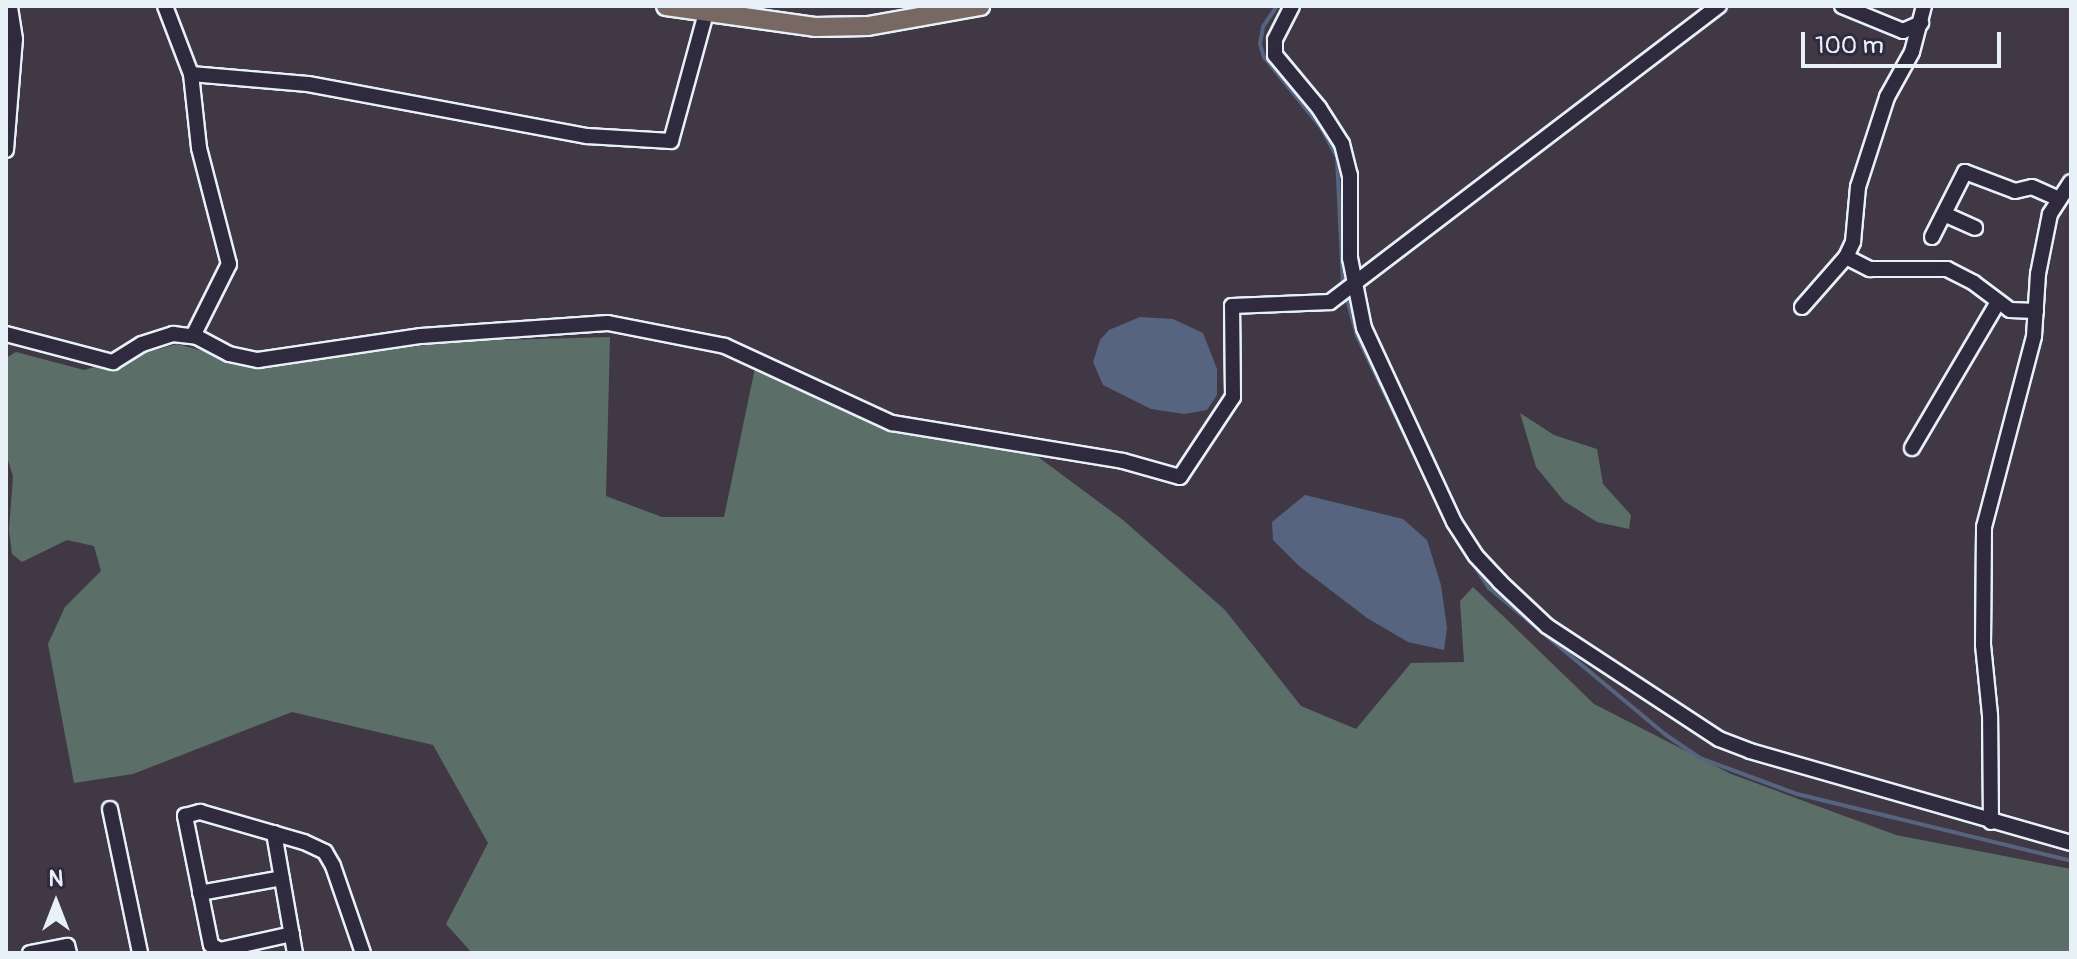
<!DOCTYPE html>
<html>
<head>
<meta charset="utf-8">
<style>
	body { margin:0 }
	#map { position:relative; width:2077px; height:959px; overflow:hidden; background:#403945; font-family:Pangolin,sans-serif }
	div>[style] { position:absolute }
	.green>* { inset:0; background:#5b6e67 }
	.water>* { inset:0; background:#566480 }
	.stream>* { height:4px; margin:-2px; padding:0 2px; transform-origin:2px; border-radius:2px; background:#566480 }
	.roads { filter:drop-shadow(2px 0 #e8f1f8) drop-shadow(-2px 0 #e8f1f8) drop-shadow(0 2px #e8f1f8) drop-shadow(0 -2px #e8f1f8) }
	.minor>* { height:14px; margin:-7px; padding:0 7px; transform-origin:7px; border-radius:7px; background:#2f2a3d }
	.major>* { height:18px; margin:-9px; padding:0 9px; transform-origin:9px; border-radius:9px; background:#776864 }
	span { translate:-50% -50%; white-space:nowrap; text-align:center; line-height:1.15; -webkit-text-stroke:6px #2f2a3d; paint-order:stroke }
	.frame { position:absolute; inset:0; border:8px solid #e8f1f8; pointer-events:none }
	.north { position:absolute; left:16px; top:863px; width:80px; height:80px; -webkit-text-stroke:6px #2f2a3d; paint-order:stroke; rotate:0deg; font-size:22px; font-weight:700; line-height:32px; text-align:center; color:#e8f1f8 }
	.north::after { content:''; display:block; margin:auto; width:28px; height:36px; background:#e8f1f8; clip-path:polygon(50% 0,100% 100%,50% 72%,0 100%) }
	.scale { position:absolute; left:1801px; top:32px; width:200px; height:36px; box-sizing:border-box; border:4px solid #e8f1f8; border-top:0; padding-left:10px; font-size:24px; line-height:28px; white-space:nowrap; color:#e8f1f8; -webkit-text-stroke:6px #2f2a3d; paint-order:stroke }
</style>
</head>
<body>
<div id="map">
	<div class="green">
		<i style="clip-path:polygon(610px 337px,606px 496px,662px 517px,724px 517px,756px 363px,902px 426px,1006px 433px,1123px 520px,1225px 610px,1301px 706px,1356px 729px,1411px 663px,1464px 662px,1460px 601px,1473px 587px,1594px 704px,1731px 774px,1896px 835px,2071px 869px,2071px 953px,472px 953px,446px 924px,488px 843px,433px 745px,292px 712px,133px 774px,74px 783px,48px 644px,65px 607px,101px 571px,94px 546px,67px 540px,22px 562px,12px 554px,9px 530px,13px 476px,6px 454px,6px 358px,16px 352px,84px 370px,177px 344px,263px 367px,455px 341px)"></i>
		<i style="clip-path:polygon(1520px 413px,1554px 435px,1597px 449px,1603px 484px,1631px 515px,1629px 529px,1597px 522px,1564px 501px,1536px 467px)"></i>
	</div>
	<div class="water">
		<i style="clip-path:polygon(1140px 317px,1173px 319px,1203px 333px,1217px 369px,1217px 395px,1207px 410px,1184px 414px,1151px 409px,1103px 385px,1093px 362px,1100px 340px,1109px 330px)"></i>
		<i style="clip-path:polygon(1305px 495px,1403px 519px,1427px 540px,1441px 585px,1447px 628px,1444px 650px,1408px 642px,1367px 618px,1299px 566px,1273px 540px,1272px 522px)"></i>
	</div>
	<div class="stream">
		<i style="left:1277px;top:6px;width:25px;rotate:124deg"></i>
		<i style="left:1263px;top:27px;width:17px;rotate:100deg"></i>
		<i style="left:1260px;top:44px;width:14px;rotate:73deg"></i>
		<i style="left:1264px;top:57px;width:92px;rotate:51.1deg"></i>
		<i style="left:1322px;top:129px;width:32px;rotate:62deg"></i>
		<i style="left:1337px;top:157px;width:129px;rotate:87.3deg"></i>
		<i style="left:1346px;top:295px;width:42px;rotate:75deg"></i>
		<i style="left:1357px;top:336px;width:196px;rotate:64.3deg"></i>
		<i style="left:1450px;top:528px;width:72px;rotate:57deg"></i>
		<i style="left:1489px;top:588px;width:230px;rotate:39.7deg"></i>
		<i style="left:1666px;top:735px;width:41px;rotate:34.1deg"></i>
		<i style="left:1700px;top:758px;width:103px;rotate:20.4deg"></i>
		<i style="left:1797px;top:794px;width:282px;rotate:13.7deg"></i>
	</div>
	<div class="roads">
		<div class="minor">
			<i style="left:165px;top:6px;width:73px;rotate:69.1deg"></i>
			<i style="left:191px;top:74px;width:117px;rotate:4.9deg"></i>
			<i style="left:308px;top:84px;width:284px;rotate:10.6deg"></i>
			<i style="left:587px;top:136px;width:84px;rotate:3.4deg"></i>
			<i style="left:671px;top:141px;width:133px;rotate:-74.7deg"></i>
			<i style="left:1292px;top:6px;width:38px;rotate:117deg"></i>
			<i style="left:1275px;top:40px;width:15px;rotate:90deg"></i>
			<i style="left:1275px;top:55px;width:69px;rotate:50.3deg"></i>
			<i style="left:1319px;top:108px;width:43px;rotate:57.4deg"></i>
			<i style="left:1342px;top:144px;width:32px;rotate:76deg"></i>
			<i style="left:1350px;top:175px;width:83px;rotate:90deg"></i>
			<i style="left:1350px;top:258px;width:71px;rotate:78.7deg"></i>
			<i style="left:1364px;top:328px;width:214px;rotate:65.1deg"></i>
			<i style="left:1454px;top:522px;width:40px;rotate:57.1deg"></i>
			<i style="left:1476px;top:556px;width:35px;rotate:47deg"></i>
			<i style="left:1500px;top:582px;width:64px;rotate:43.1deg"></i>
			<i style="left:1547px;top:626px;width:206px;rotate:33.3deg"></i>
			<i style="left:1719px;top:739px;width:33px;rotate:21deg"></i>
			<i style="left:1750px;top:751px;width:334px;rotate:16deg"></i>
			<i style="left:1842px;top:6px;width:66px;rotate:22.3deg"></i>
			<i style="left:1903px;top:31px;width:20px;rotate:-24deg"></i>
			<i style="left:191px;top:74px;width:74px;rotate:83.8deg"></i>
			<i style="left:199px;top:148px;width:120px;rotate:75.5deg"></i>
			<i style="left:229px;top:264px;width:80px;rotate:116.6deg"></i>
			<i style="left:6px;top:150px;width:111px;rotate:-85.4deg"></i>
			<i style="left:15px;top:39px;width:33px;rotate:-99deg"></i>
			<i style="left:1944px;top:214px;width:34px;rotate:24deg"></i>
			<i style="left:1932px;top:237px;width:73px;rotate:-63.1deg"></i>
			<i style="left:1965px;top:172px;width:53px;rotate:20.8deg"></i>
			<i style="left:2015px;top:191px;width:17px;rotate:-13deg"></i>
			<i style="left:2032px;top:187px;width:30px;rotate:24deg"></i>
			<i style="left:1846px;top:257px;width:17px;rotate:-65deg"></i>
			<i style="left:1853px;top:242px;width:55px;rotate:-84.8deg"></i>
			<i style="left:1858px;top:187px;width:95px;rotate:-72.1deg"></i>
			<i style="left:1887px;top:97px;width:51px;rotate:-60.9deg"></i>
			<i style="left:1912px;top:52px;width:48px;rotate:-75.4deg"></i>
			<i style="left:1802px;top:307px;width:67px;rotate:-48.7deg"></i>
			<i style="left:1846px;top:257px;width:27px;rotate:27deg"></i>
			<i style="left:1870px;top:269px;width:77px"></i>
			<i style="left:1947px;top:269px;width:30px;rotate:27deg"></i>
			<i style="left:1974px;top:283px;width:45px;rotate:36.9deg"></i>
			<i style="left:2010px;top:310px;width:26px;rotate:2deg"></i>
			<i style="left:6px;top:334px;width:111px;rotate:14.7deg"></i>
			<i style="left:113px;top:362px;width:34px;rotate:-32deg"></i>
			<i style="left:142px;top:344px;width:33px;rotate:-18deg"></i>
			<i style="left:173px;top:334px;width:24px;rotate:7deg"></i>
			<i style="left:197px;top:337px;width:36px;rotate:28deg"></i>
			<i style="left:229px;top:354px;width:30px;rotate:12deg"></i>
			<i style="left:258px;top:360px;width:165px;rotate:-8.4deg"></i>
			<i style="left:421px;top:336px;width:187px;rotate:-4deg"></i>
			<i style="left:608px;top:323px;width:119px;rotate:11.1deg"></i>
			<i style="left:725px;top:346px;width:184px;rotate:24.8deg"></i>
			<i style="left:892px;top:423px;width:234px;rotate:9.3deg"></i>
			<i style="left:1123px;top:461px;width:59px;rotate:15.7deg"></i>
			<i style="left:1180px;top:477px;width:96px;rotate:-56.5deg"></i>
			<i style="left:1233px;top:397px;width:91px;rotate:-90.6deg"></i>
			<i style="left:1232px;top:306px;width:98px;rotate:-2.3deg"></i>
			<i style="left:1330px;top:302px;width:489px;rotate:-37.3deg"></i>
			<i style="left:1912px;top:448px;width:169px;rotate:-59.5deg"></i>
			<i style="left:110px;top:809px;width:147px;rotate:78.2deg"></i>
			<i style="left:1991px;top:822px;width:107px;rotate:-90.5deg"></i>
			<i style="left:1990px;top:715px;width:70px;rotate:-95.7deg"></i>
			<i style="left:1983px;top:645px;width:118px;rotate:-89.5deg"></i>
			<i style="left:1984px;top:527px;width:197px;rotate:-75.3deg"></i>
			<i style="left:2034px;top:336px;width:62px;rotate:-86.3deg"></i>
			<i style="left:2038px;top:274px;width:61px;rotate:-78.7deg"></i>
			<i style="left:2050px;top:214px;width:38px;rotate:-57deg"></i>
			<i style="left:274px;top:833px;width:122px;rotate:80.1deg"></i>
			<i style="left:200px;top:893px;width:83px;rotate:-10.4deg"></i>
			<i style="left:292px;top:934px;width:74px;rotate:167.5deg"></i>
			<i style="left:220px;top:950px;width:10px;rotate:-151deg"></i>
			<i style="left:211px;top:945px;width:132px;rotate:-101.4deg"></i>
			<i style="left:185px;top:816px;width:16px;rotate:-15deg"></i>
			<i style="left:200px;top:812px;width:108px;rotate:16.1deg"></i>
			<i style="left:304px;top:842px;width:23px;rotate:25deg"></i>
			<i style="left:325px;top:852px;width:16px;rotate:60deg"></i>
			<i style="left:333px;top:866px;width:92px;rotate:71deg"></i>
			<i style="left:30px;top:953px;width:38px;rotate:-11deg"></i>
			<i style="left:67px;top:946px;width:7px;rotate:74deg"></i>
		</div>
		<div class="major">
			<i style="left:666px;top:6px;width:150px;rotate:8deg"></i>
			<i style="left:815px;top:27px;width:53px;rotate:-1.1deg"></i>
			<i style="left:868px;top:26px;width:114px;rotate:-10.1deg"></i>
		</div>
	</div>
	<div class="frame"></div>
	<div class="north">N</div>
	<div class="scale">100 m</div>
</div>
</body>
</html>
